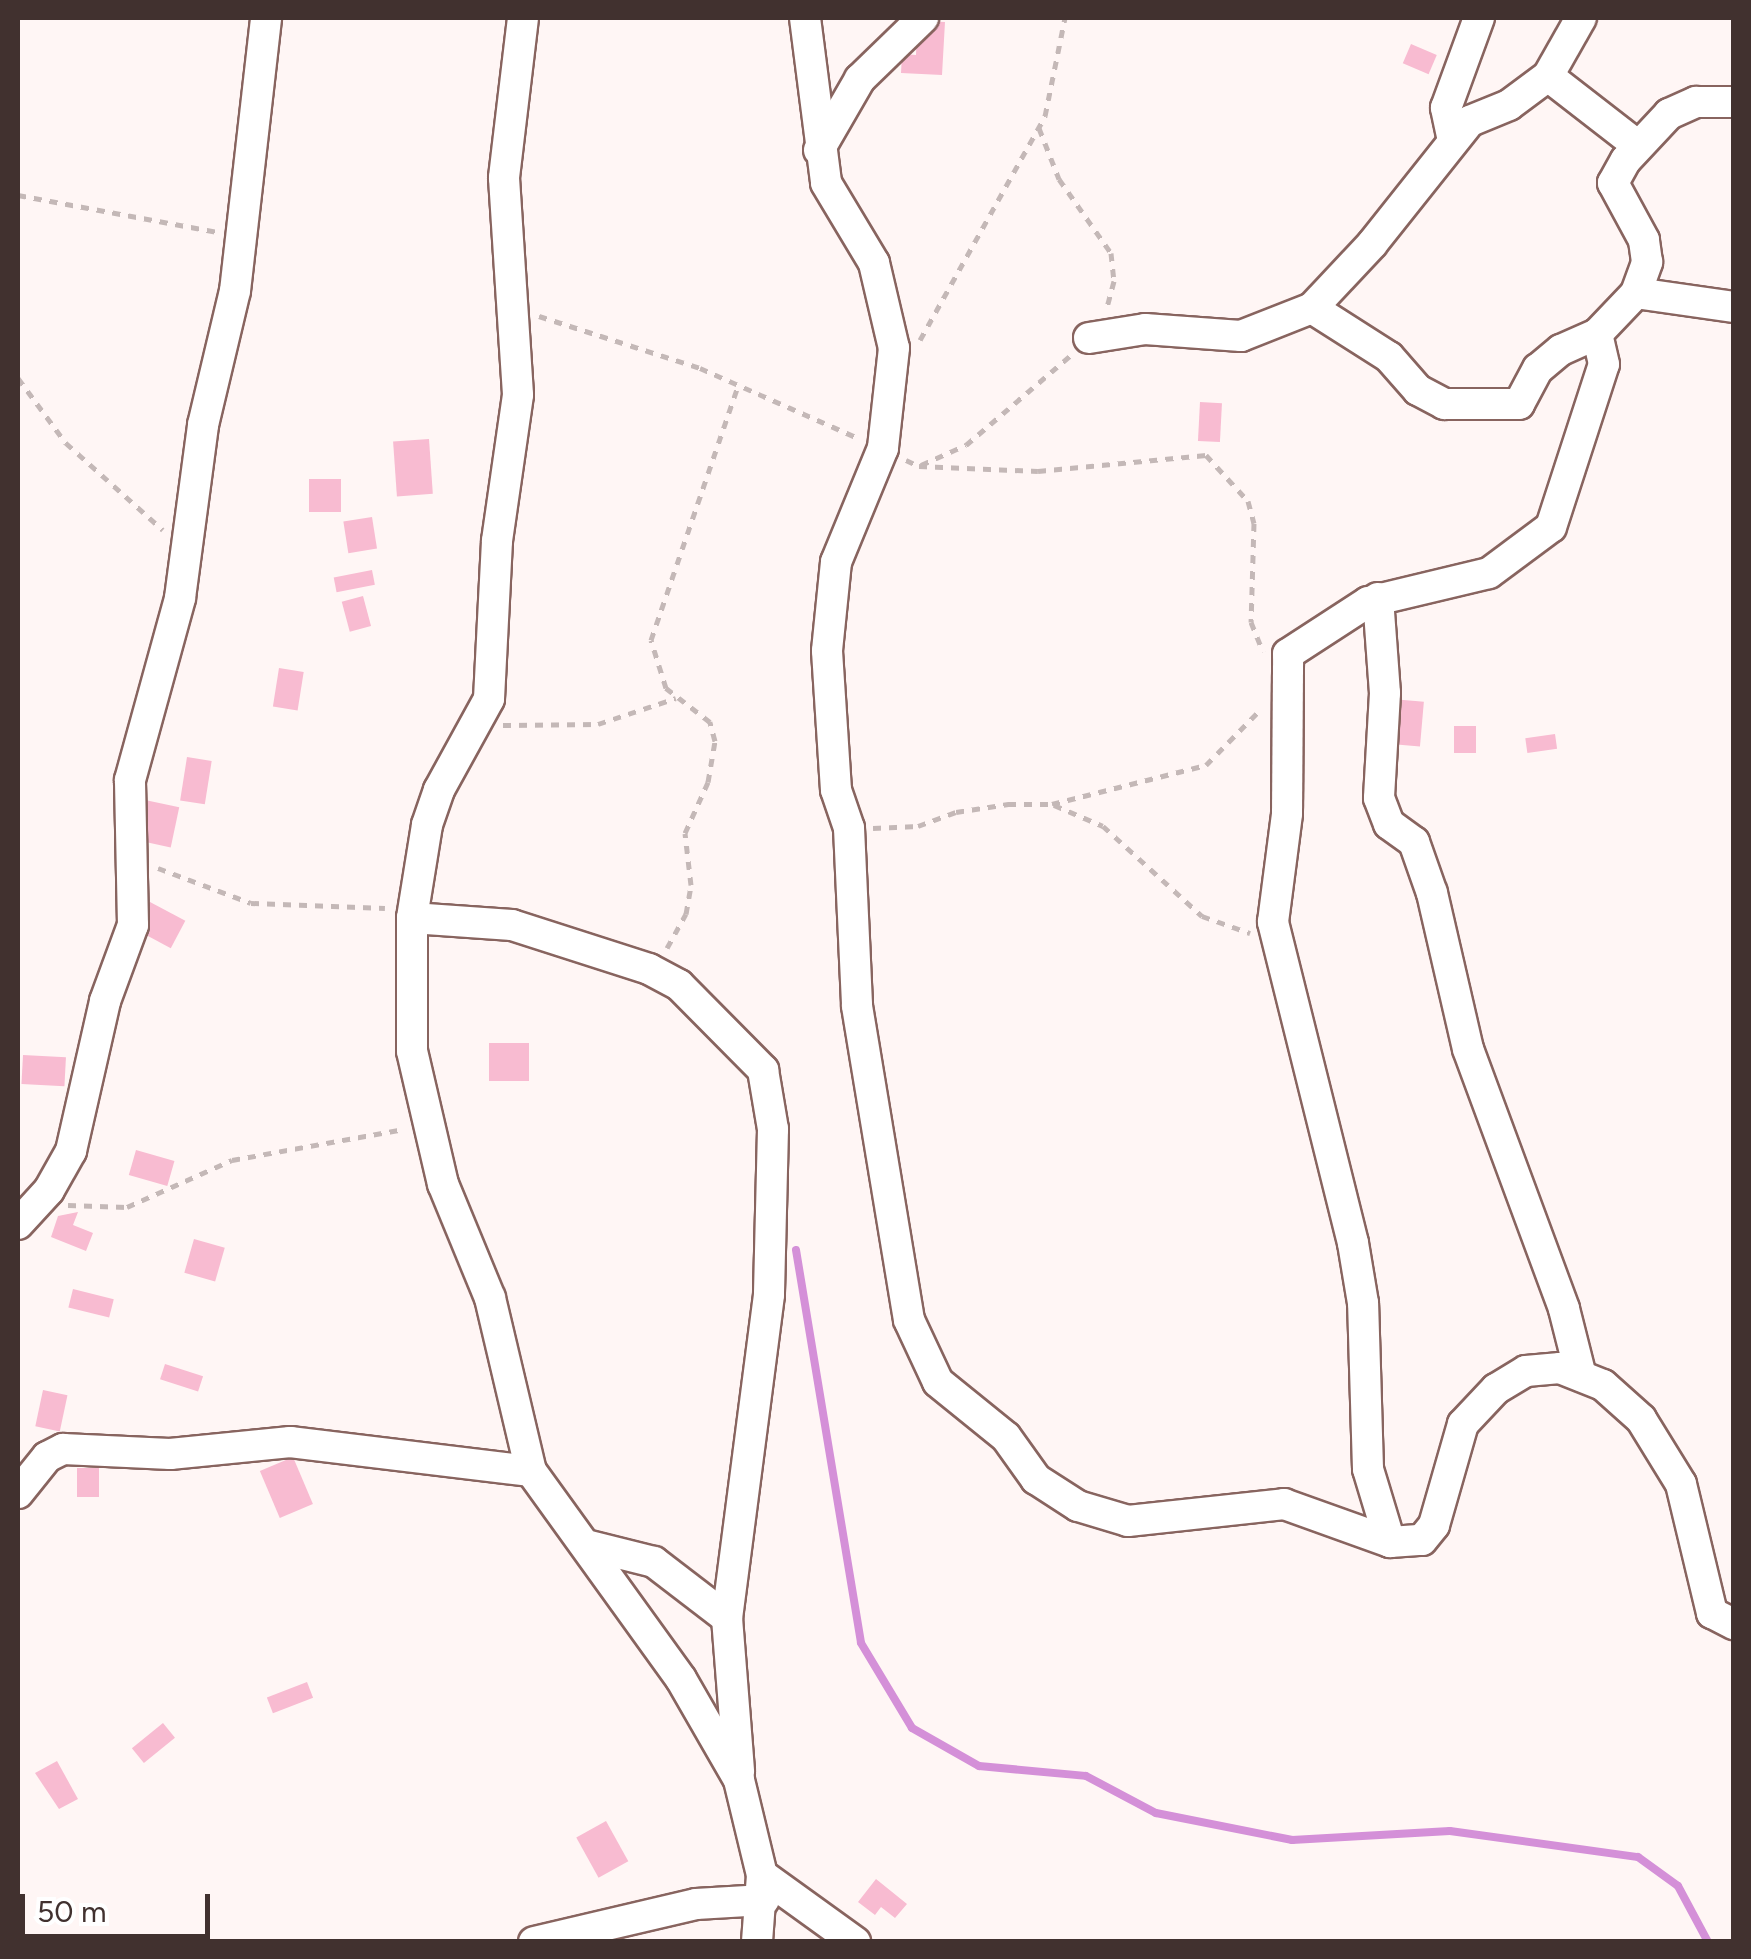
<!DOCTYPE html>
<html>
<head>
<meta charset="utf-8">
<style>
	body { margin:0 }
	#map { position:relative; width:1751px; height:1959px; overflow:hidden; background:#fff6f5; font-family:Figtree,sans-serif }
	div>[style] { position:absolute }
	.stream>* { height:8px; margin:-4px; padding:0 4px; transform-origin:4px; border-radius:4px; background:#d490d8 }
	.building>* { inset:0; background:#f8bbd1; transform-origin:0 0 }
	.path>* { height:5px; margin-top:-2.5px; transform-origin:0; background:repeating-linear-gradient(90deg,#c4b8b7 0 8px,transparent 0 16px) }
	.roads { filter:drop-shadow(2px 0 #88645f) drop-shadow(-2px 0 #88645f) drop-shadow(0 2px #88645f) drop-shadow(0 -2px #88645f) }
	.minor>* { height:30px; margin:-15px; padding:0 15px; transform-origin:15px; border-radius:15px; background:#fff }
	span { translate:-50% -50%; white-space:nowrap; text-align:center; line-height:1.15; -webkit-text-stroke:9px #fff; paint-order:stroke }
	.frame { position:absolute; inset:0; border:20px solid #41312f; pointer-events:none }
	.scale { position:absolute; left:20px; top:1894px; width:190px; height:45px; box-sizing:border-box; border:5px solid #41312f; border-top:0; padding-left:12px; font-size:30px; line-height:35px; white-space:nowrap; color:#41312f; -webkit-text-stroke:8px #fff; paint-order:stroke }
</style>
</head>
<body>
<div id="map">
	<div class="stream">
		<i style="left:796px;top:1250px;width:398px;rotate:80.6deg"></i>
		<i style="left:861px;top:1643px;width:99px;rotate:59deg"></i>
		<i style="left:912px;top:1728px;width:77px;rotate:29.6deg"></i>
		<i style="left:979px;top:1766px;width:107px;rotate:5.3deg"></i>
		<i style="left:1086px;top:1776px;width:79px;rotate:27.9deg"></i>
		<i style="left:1156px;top:1813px;width:139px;rotate:11.2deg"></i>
		<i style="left:1292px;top:1840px;width:158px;rotate:-3.3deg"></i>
		<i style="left:1450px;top:1831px;width:190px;rotate:7.9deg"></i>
		<i style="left:1638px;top:1857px;width:49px;rotate:35.9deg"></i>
		<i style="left:1678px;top:1886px;width:64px;rotate:61.8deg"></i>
	</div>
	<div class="building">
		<i style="clip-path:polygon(917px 21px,945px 22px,942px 75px,901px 73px,902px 54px,916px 55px)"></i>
		<i style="left:1411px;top:44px;width:28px;height:21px;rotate:23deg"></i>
		<i style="left:1200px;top:402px;width:22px;height:39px;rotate:3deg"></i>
		<i style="left:429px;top:439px;width:55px;height:36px;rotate:86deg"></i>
		<i style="left:309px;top:479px;width:32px;height:33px"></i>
		<i style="left:372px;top:517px;width:32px;height:29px;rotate:81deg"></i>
		<i style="left:372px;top:570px;width:15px;height:39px;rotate:79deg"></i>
		<i style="left:363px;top:596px;width:31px;height:22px;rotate:75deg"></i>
		<i style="left:279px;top:668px;width:25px;height:39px;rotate:9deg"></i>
		<i style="left:1392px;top:699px;width:32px;height:45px;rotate:5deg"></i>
		<i style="left:1476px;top:726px;width:27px;height:22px;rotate:90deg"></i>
		<i style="left:1555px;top:734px;width:15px;height:30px;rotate:82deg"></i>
		<i style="left:187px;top:757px;width:25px;height:44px;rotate:9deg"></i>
		<i style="left:145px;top:800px;width:35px;height:41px;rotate:12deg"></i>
		<i style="left:150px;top:902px;width:40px;height:31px;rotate:28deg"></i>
		<i style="left:489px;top:1043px;width:40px;height:38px"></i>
		<i style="left:23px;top:1055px;width:43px;height:29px;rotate:3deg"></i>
		<i style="left:136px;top:1150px;width:40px;height:26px;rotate:16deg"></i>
		<i style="clip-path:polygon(78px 1212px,73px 1225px,93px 1233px,86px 1251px,51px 1237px,58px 1216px)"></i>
		<i style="left:194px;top:1239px;width:32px;height:35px;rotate:16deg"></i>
		<i style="left:73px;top:1289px;width:42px;height:19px;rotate:14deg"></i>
		<i style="left:165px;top:1364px;width:40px;height:16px;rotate:18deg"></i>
		<i style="left:43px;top:1390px;width:25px;height:37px;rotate:12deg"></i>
		<i style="left:293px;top:1457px;width:51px;height:36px;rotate:67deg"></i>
		<i style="left:77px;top:1468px;width:22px;height:29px"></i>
		<i style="left:307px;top:1682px;width:17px;height:43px;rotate:69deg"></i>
		<i style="left:163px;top:1723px;width:19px;height:40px;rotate:51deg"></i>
		<i style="clip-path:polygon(57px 1761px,78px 1799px,59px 1809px,35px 1773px)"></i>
		<i style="left:606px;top:1821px;width:46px;height:34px;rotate:61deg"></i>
		<i style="clip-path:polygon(876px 1879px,907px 1904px,895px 1918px,881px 1907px,875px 1915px,858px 1902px)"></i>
	</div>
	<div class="path">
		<i style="left:1039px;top:128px;width:55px;rotate:68.6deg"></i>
		<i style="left:1059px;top:179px;width:90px;rotate:54.9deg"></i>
		<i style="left:1111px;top:253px;width:28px;rotate:84deg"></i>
		<i style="left:1114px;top:281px;width:30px;rotate:105deg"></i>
		<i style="left:18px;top:195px;width:203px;rotate:10.5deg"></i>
		<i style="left:539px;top:316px;width:169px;rotate:17.9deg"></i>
		<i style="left:700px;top:368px;width:175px;rotate:23.9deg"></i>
		<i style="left:920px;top:340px;width:257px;rotate:-60.8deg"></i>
		<i style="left:1045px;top:116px;width:100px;rotate:-78.5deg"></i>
		<i style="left:18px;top:378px;width:81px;rotate:53.6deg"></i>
		<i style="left:66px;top:443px;width:130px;rotate:41.9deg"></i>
		<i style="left:906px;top:460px;width:14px;rotate:25deg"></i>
		<i style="left:919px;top:466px;width:119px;rotate:2.4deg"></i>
		<i style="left:1038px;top:471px;width:169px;rotate:-5.4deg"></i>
		<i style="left:1206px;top:455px;width:62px;rotate:47.6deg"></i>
		<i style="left:1248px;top:501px;width:23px;rotate:75deg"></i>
		<i style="left:1254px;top:523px;width:99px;rotate:91.7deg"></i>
		<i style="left:1251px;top:622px;width:32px;rotate:68deg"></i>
		<i style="left:921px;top:465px;width:49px;rotate:-24deg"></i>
		<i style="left:966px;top:445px;width:140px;rotate:-40.6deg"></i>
		<i style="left:503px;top:725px;width:95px;rotate:-0.6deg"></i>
		<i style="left:598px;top:724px;width:82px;rotate:-18.4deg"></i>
		<i style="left:1054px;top:805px;width:53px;rotate:23.2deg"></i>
		<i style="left:1103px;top:826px;width:134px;rotate:42.3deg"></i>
		<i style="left:1202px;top:916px;width:51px;rotate:19.5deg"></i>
		<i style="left:873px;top:828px;width:45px;rotate:-2.5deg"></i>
		<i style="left:918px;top:826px;width:40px;rotate:-20.2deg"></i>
		<i style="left:956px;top:812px;width:53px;rotate:-8.7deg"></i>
		<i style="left:1008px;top:804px;width:44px"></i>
		<i style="left:1052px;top:804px;width:159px;rotate:-14.2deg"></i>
		<i style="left:1206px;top:765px;width:77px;rotate:-45.5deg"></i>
		<i style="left:158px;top:868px;width:99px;rotate:20.6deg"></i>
		<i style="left:251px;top:903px;width:134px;rotate:2.1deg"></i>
		<i style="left:667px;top:948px;width:39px;rotate:-61deg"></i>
		<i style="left:686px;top:914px;width:29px;rotate:-80deg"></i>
		<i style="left:691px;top:885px;width:52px;rotate:-96.6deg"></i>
		<i style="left:685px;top:833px;width:56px;rotate:-65.7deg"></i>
		<i style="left:708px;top:782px;width:42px;rotate:-80.3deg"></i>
		<i style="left:715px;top:741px;width:20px;rotate:-105deg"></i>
		<i style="left:710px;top:722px;width:56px;rotate:-142.3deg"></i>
		<i style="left:666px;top:688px;width:50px;rotate:-107.4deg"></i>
		<i style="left:651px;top:640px;width:268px;rotate:-71.1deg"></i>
		<i style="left:68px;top:1205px;width:59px;rotate:1.9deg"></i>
		<i style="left:127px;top:1207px;width:115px;rotate:-24.1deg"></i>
		<i style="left:232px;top:1160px;width:175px;rotate:-10.2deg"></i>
	</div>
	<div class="roads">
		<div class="minor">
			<i style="left:523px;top:18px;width:161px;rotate:96.8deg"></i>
			<i style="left:504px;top:178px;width:217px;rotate:86.3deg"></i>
			<i style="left:518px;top:395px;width:148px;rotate:98.2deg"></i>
			<i style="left:497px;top:541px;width:158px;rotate:92.9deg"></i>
			<i style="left:489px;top:699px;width:104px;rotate:118.8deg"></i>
			<i style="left:439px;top:790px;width:37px;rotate:109deg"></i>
			<i style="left:427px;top:825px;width:94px;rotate:99.2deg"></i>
			<i style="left:412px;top:918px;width:133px;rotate:90deg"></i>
			<i style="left:412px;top:1051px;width:137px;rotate:76.9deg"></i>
			<i style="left:443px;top:1184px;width:123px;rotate:67.6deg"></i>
			<i style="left:490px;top:1298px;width:178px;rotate:76.7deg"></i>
			<i style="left:531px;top:1471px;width:256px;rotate:54.2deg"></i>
			<i style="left:681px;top:1679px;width:116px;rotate:60.1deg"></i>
			<i style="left:739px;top:1780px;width:98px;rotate:76.4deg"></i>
			<i style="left:762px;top:1875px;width:67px;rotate:94.3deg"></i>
			<i style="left:805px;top:18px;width:166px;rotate:82.7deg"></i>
			<i style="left:826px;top:183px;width:93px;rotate:59deg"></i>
			<i style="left:874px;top:263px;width:87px;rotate:76.8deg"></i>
			<i style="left:894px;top:348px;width:101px;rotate:96.3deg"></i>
			<i style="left:883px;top:448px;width:123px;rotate:112.4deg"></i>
			<i style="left:836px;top:562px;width:89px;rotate:95.8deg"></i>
			<i style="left:827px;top:651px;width:139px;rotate:86.3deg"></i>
			<i style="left:836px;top:790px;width:40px;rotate:71.1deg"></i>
			<i style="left:849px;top:828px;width:178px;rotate:87.4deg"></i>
			<i style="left:857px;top:1006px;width:318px;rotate:80.6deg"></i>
			<i style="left:909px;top:1320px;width:68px;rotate:64.9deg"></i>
			<i style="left:938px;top:1382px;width:87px;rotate:39deg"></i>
			<i style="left:1006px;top:1437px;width:52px;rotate:54.5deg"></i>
			<i style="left:1036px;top:1479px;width:50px;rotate:32.7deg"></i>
			<i style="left:1078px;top:1506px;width:52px;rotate:16.7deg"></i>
			<i style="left:1128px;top:1521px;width:157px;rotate:-6.2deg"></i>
			<i style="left:1284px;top:1504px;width:113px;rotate:19.7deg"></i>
			<i style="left:1390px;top:1542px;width:32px;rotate:-4deg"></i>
			<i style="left:1422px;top:1540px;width:19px;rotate:-51deg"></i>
			<i style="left:1434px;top:1525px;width:105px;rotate:-74deg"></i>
			<i style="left:1463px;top:1424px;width:48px;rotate:-46.7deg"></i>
			<i style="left:1496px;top:1389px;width:35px;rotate:-31deg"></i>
			<i style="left:1526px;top:1371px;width:34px;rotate:-5deg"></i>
			<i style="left:1560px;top:1368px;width:46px;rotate:21.6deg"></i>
			<i style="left:1603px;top:1385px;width:51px;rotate:41.8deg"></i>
			<i style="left:1641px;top:1419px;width:76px;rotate:58.4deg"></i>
			<i style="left:1681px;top:1484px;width:133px;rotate:76.5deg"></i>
			<i style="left:1712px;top:1613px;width:25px;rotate:27deg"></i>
			<i style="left:1548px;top:76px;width:113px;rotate:37.8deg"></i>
			<i style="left:1453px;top:141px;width:34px;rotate:-102deg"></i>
			<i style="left:1446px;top:108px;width:96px;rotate:-69.9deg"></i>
			<i style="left:819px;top:150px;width:82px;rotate:-60deg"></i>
			<i style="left:860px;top:79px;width:88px;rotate:-44.1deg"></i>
			<i style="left:1636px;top:293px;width:99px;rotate:8.1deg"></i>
			<i style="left:1312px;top:308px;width:91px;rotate:32.5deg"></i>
			<i style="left:1389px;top:357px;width:44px;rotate:48.7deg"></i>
			<i style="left:1418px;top:390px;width:30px;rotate:28deg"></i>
			<i style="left:1444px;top:404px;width:75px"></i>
			<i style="left:1519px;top:404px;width:40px;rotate:-62deg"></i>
			<i style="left:1538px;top:369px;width:30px;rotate:-40deg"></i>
			<i style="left:1561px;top:350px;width:39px;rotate:-24deg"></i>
			<i style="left:1597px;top:334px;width:57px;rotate:-46.4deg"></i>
			<i style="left:1636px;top:293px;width:33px;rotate:-70deg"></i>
			<i style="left:1647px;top:262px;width:22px;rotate:-98deg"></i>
			<i style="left:1644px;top:240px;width:65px;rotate:-118.5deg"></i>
			<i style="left:1613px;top:183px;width:26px;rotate:-61deg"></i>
			<i style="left:1626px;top:160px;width:63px;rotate:-46.9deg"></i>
			<i style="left:1669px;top:114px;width:30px;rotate:-24deg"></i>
			<i style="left:1696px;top:102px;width:38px"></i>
			<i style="left:1089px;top:338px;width:57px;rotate:-9.1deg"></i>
			<i style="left:1145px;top:329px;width:96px;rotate:4.2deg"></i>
			<i style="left:1241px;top:336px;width:76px;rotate:-21.5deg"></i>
			<i style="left:1312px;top:308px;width:88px;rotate:-46.8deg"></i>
			<i style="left:1372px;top:244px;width:157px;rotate:-51.5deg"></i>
			<i style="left:1470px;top:121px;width:42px;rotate:-22.3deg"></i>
			<i style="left:1509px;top:105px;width:49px;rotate:-36.6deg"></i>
			<i style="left:1548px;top:76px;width:67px;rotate:-60.4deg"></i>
			<i style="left:1378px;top:598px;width:95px;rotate:85.8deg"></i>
			<i style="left:1385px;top:693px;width:105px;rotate:93.3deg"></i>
			<i style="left:1379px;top:798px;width:28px;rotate:69deg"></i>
			<i style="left:1389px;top:824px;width:31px;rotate:36deg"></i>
			<i style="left:1414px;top:842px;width:54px;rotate:70.6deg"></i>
			<i style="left:1432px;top:893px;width:160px;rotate:77deg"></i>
			<i style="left:1468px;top:1049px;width:277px;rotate:69.7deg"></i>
			<i style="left:1564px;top:1309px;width:69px;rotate:75.8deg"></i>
			<i style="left:412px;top:918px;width:100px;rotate:4deg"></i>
			<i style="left:512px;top:925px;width:144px;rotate:17.8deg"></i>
			<i style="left:649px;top:969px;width:34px;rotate:28deg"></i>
			<i style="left:679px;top:985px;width:120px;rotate:45.3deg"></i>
			<i style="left:763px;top:1070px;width:60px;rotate:80.4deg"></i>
			<i style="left:773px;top:1129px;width:166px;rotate:91.4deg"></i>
			<i style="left:769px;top:1295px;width:326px;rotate:97.4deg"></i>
			<i style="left:727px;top:1618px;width:154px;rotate:85.5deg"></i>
			<i style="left:18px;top:1224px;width:46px;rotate:-47.6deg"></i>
			<i style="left:49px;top:1190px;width:45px;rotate:-60.6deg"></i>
			<i style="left:71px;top:1151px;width:154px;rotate:-77.2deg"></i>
			<i style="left:105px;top:1001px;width:81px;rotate:-69.8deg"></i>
			<i style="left:133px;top:925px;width:145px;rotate:-91.2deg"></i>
			<i style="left:130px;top:780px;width:189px;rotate:-74.6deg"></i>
			<i style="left:180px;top:598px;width:175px;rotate:-82.4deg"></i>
			<i style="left:203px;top:425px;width:138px;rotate:-76.6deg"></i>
			<i style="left:235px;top:291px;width:275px;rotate:-83.5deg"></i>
			<i style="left:18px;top:1493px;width:46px;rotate:-51.1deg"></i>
			<i style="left:47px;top:1457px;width:18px;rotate:-27deg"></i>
			<i style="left:63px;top:1449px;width:107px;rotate:2.7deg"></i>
			<i style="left:170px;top:1454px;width:121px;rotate:-5.7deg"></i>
			<i style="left:290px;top:1442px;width:243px;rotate:6.9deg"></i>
			<i style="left:1390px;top:1542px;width:76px;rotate:-106.8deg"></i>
			<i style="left:1368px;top:1469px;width:166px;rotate:-91.7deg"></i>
			<i style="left:1363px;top:1303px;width:61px;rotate:-99.5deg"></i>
			<i style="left:1353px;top:1243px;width:331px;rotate:-104deg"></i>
			<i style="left:1273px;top:922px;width:109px;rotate:-82.6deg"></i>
			<i style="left:1287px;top:814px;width:160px;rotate:-89.6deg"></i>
			<i style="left:1288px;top:654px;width:95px;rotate:-33deg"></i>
			<i style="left:1368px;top:602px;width:124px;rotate:-13.5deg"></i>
			<i style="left:1489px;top:573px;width:77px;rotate:-36.6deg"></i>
			<i style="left:1551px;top:527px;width:171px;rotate:-72deg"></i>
			<i style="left:1604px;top:364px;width:31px;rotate:-103deg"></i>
			<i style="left:590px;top:1546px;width:66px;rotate:14deg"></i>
			<i style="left:654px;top:1562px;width:92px;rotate:37.5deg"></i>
			<i style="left:762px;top:1875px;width:115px;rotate:35.8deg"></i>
			<i style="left:534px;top:1942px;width:166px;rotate:-13.2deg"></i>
			<i style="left:696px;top:1904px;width:68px;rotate:-3.4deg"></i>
		</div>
	</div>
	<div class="frame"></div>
	<div class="scale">50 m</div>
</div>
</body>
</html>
